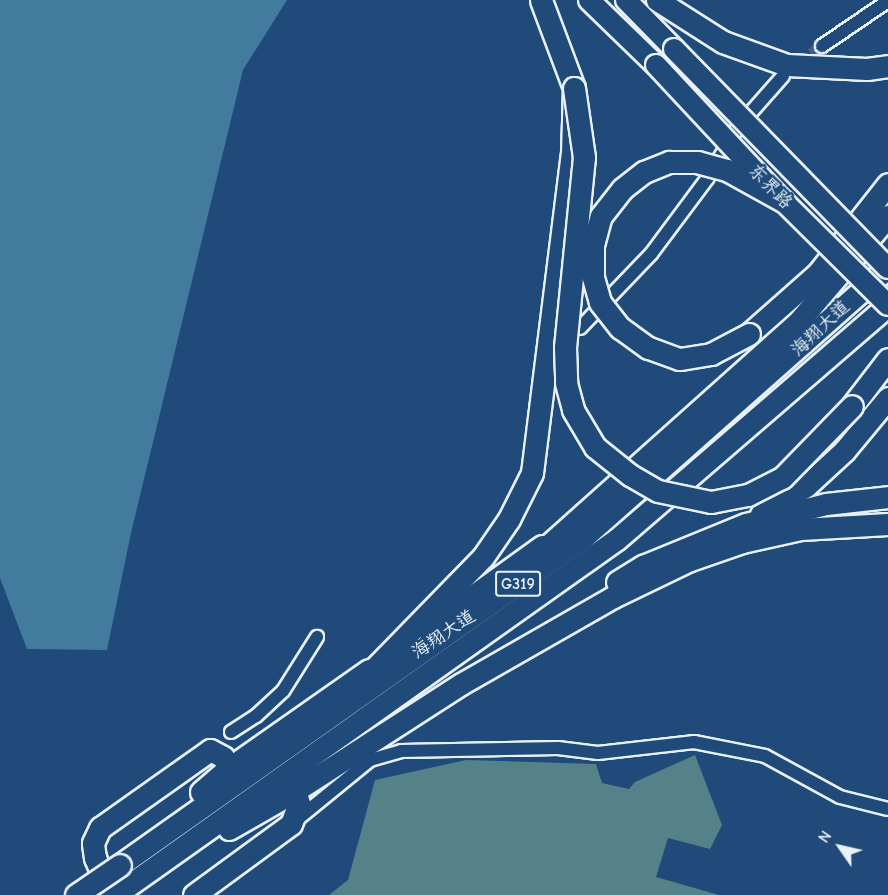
<!DOCTYPE html>
<html>
<head>
<meta charset="utf-8">
<style>
	body { margin:0 }
	#map { position:relative; width:888px; height:895px; overflow:hidden; background:#1f4a7a; font-family:"Comic Neue","LXGW WenKai TC",sans-serif }
	div>[style] { position:absolute }
	.green>* { inset:0; background:#558189 }
	.water>* { inset:0; background:#437b9e }
	.minor-tunnel>* { height:12px; margin-top:-6px; transform-origin:0; background:repeating-linear-gradient(90deg,#3d638d 0 12px,transparent 0 18px) }
	.roads { filter:drop-shadow(2px 0 #e8f1f8) drop-shadow(-2px 0 #e8f1f8) drop-shadow(0 2px #e8f1f8) drop-shadow(0 -2px #e8f1f8) }
	.minor>* { height:12px; margin:-6px; padding:0 6px; transform-origin:6px; border-radius:6px; background:#1f4a7a }
	.primary>* { height:20px; margin:-10px; padding:0 10px; transform-origin:10px; border-radius:10px; background:#1f4a7a }
	.trunk>* { height:21px; margin:-10.5px; padding:0 10.5px; transform-origin:10.5px; border-radius:10.5px; background:#1f4a7a }
	.bridges { filter:drop-shadow(2px 0 #e8f1f8) drop-shadow(-2px 0 #e8f1f8) drop-shadow(0 2px #e8f1f8) drop-shadow(0 -2px #e8f1f8) }
	.primary-bridge>* { height:20px; margin:-10px; padding:0 10px; transform-origin:10px; border-radius:10px; background:#1f4a7a }
	.trunk-bridge>* { height:21px; margin:-10.5px; padding:0 10.5px; transform-origin:10.5px; border-radius:10.5px; background:#1f4a7a }
	span { translate:-50% -50%; white-space:nowrap; text-align:center; line-height:1.15; -webkit-text-stroke:5px #1f4a7a; paint-order:stroke }
	.shield-label span { padding:2px 4px; background:#1f4a7a; border:2px solid; border-radius:4px; -webkit-text-stroke-width:0 }
	.shield-label { font-size:16px; color:#e8f1f8; font-weight:700 }
	.street-label { font-size:18px; color:#e8f1f8 }
	.north { position:absolute; left:810px; top:817px; width:60px; height:60px; -webkit-text-stroke:4px #1f4a7a; paint-order:stroke; rotate:304deg; font-size:16px; font-weight:700; line-height:24px; text-align:center; color:#e8f1f8 }
	.north::after { content:''; display:block; margin:auto; width:21px; height:27px; background:#e8f1f8; clip-path:polygon(50% 0,100% 100%,50% 72%,0 100%) }
</style>
</head>
<body>
<div id="map">
	<div class="green">
		<i style="clip-path:polygon(695px 755px,722px 825px,710px 849px,668px 838px,656px 877px,719px 895px,329px 895px,348px 880px,375px 780px,466px 760px,596px 764px,602px 783px,629px 789px,635px 782px)"></i>
	</div>
	<div class="water">
		<i style="clip-path:polygon(0 0,287px 0,243px 70px,131px 533px,107px 650px,27px 649px,0 578px)"></i>
	</div>
	<div class="minor-tunnel">
		<i style="left:797px;top:65px;width:31px;rotate:-37deg"></i>
	</div>
	<div class="roads">
		<div class="minor">
			<i style="left:822px;top:46px;width:80px;rotate:-34.3deg"></i>
			<i style="left:580px;top:328px;width:103px;rotate:-46.2deg"></i>
			<i style="left:651px;top:254px;width:94px;rotate:-53.3deg"></i>
			<i style="left:707px;top:179px;width:61px;rotate:-59.2deg"></i>
			<i style="left:738px;top:127px;width:68px;rotate:-48.6deg"></i>
			<i style="left:231px;top:732px;width:30px;rotate:-33deg"></i>
			<i style="left:256px;top:716px;width:37px;rotate:-43deg"></i>
			<i style="left:283px;top:691px;width:64px;rotate:-57.8deg"></i>
			<i style="left:294px;top:822px;width:98px;rotate:-39.2deg"></i>
			<i style="left:370px;top:760px;width:32px;rotate:-16deg"></i>
			<i style="left:401px;top:751px;width:157px;rotate:-1.1deg"></i>
			<i style="left:558px;top:748px;width:40px;rotate:7.1deg"></i>
			<i style="left:598px;top:753px;width:97px;rotate:-6.5deg"></i>
			<i style="left:694px;top:742px;width:72px;rotate:11.2deg"></i>
			<i style="left:765px;top:756px;width:85px;rotate:28.7deg"></i>
			<i style="left:840px;top:797px;width:49px;rotate:14deg"></i>
		</div>
		<div class="primary">
			<i style="left:589px;top:0;width:93px;rotate:44.1deg"></i>
			<i style="left:626px;top:0;width:69px;rotate:45.6deg"></i>
		</div>
		<div class="trunk">
			<i style="left:657px;top:0;width:78px;rotate:32.5deg"></i>
			<i style="left:723px;top:42px;width:68px;rotate:19.8deg"></i>
			<i style="left:787px;top:65px;width:80px;rotate:2.9deg"></i>
			<i style="left:867px;top:69px;width:21px;rotate:-8deg"></i>
			<i style="left:749px;top:334px;width:92px;rotate:-41.5deg"></i>
			<i style="left:818px;top:273px;width:113px;rotate:-51.8deg"></i>
			<i style="left:852px;top:406px;width:59px;rotate:-52.5deg"></i>
			<i style="left:761px;top:514px;width:53px;rotate:-31.9deg"></i>
			<i style="left:806px;top:486px;width:52px;rotate:-42.6deg"></i>
			<i style="left:844px;top:451px;width:69px;rotate:-50.3deg"></i>
			<i style="left:533px;top:559px;width:357px;rotate:-41.8deg"></i>
			<i style="left:799px;top:321px;width:138px;rotate:-49.7deg"></i>
			<i style="left:617px;top:582px;width:31px;rotate:-32deg"></i>
			<i style="left:643px;top:566px;width:111px;rotate:-22.2deg"></i>
			<i style="left:746px;top:524px;width:82px;rotate:-14deg"></i>
			<i style="left:826px;top:504px;width:62px;rotate:-6.4deg"></i>
			<i style="left:427px;top:629px;width:142px;rotate:-35.8deg"></i>
			<i style="left:362px;top:681px;width:173px;rotate:-45.7deg"></i>
			<i style="left:483px;top:557px;width:46px;rotate:-55.6deg"></i>
			<i style="left:509px;top:519px;width:51px;rotate:-63.4deg"></i>
			<i style="left:532px;top:473px;width:321px;rotate:-82.9deg"></i>
			<i style="left:572px;top:154px;width:66px;rotate:-88.3deg"></i>
			<i style="left:574px;top:88px;width:94px;rotate:-110.6deg"></i>
			<i style="left:201px;top:792px;width:37px;rotate:-41deg"></i>
			<i style="left:229px;top:768px;width:171px;rotate:-35deg"></i>
			<i style="left:229px;top:829px;width:76px;rotate:-29.9deg"></i>
			<i style="left:295px;top:791px;width:197px;rotate:-32.8deg"></i>
			<i style="left:461px;top:684px;width:175px;rotate:-29.8deg"></i>
			<i style="left:613px;top:597px;width:85px;rotate:-25.7deg"></i>
			<i style="left:690px;top:560px;width:55px;rotate:-19.1deg"></i>
			<i style="left:742px;top:542px;width:60px;rotate:-12.4deg"></i>
			<i style="left:801px;top:529px;width:87px;rotate:-3.3deg"></i>
			<i style="left:120px;top:865px;width:568px;rotate:-35.26deg"></i>
			<i style="left:584px;top:537px;width:407px;rotate:-41.6deg"></i>
			<i style="left:109px;top:892px;width:37px;rotate:-112deg"></i>
			<i style="left:95px;top:858px;width:15px;rotate:-98deg"></i>
			<i style="left:93px;top:843px;width:17px;rotate:-65deg"></i>
			<i style="left:100px;top:828px;width:135px;rotate:-35.3deg"></i>
			<i style="left:210px;top:750px;width:15px;rotate:28deg"></i>
			<i style="left:223px;top:757px;width:13px;rotate:61deg"></i>
			<i style="left:115px;top:895px;width:615px;rotate:-35.34deg"></i>
			<i style="left:617px;top:539px;width:358px;rotate:-40.8deg"></i>
			<i style="left:194px;top:895px;width:120px;rotate:-36.2deg"></i>
			<i style="left:291px;top:824px;width:22px;rotate:-69deg"></i>
			<i style="left:299px;top:803px;width:13px;rotate:-108deg"></i>
		</div>
	</div>
	<div class="bridges">
		<div class="primary-bridge">
			<i style="left:674px;top:49px;width:306px;rotate:45.7deg"></i>
			<i style="left:656px;top:65px;width:186px;rotate:47deg"></i>
			<i style="left:783px;top:201px;width:148px;rotate:44.7deg"></i>
		</div>
		<div class="trunk-bridge">
			<i style="left:574px;top:88px;width:70px;rotate:81.8deg"></i>
			<i style="left:584px;top:157px;width:191px;rotate:95.7deg"></i>
			<i style="left:565px;top:347px;width:36px;rotate:88deg"></i>
			<i style="left:566px;top:383px;width:28px;rotate:75deg"></i>
			<i style="left:573px;top:410px;width:43px;rotate:59.3deg"></i>
			<i style="left:595px;top:447px;width:45px;rotate:38.7deg"></i>
			<i style="left:630px;top:475px;width:32px;rotate:30deg"></i>
			<i style="left:658px;top:491px;width:54px;rotate:11.7deg"></i>
			<i style="left:711px;top:502px;width:38px;rotate:-11deg"></i>
			<i style="left:748px;top:495px;width:38px;rotate:-27deg"></i>
			<i style="left:782px;top:478px;width:100px;rotate:-45.8deg"></i>
			<i style="left:749px;top:334px;width:43px;rotate:152.2deg"></i>
			<i style="left:711px;top:354px;width:32px;rotate:171deg"></i>
			<i style="left:679px;top:359px;width:33px;rotate:-160deg"></i>
			<i style="left:648px;top:348px;width:34px;rotate:-144deg"></i>
			<i style="left:620px;top:328px;width:33px;rotate:-128deg"></i>
			<i style="left:600px;top:302px;width:26px;rotate:-106deg"></i>
			<i style="left:593px;top:277px;width:32px;rotate:-90deg"></i>
			<i style="left:593px;top:245px;width:30px;rotate:-75deg"></i>
			<i style="left:601px;top:216px;width:34px;rotate:-52deg"></i>
			<i style="left:622px;top:189px;width:28px;rotate:-38deg"></i>
			<i style="left:644px;top:172px;width:27px;rotate:-22deg"></i>
			<i style="left:669px;top:162px;width:28px"></i>
			<i style="left:697px;top:162px;width:31px;rotate:15deg"></i>
			<i style="left:727px;top:170px;width:64px;rotate:29deg"></i>
			<i style="left:76px;top:895px;width:53px;rotate:-34.3deg"></i>
		</div>
	</div>
	<div class="shield-label">
		<span style="left:518px;top:584px">G319</span>
	</div>
	<div class="street-label">
		<span style="left:770px;top:187px;rotate:46deg">东界路</span>
		<span style="left:821px;top:329px;rotate:-43deg">海翔大道</span>
		<span style="left:444px;top:635px;rotate:-34deg">海翔大道</span>
	</div>
	<div class="north">N</div>
</div>
</body>
</html>
